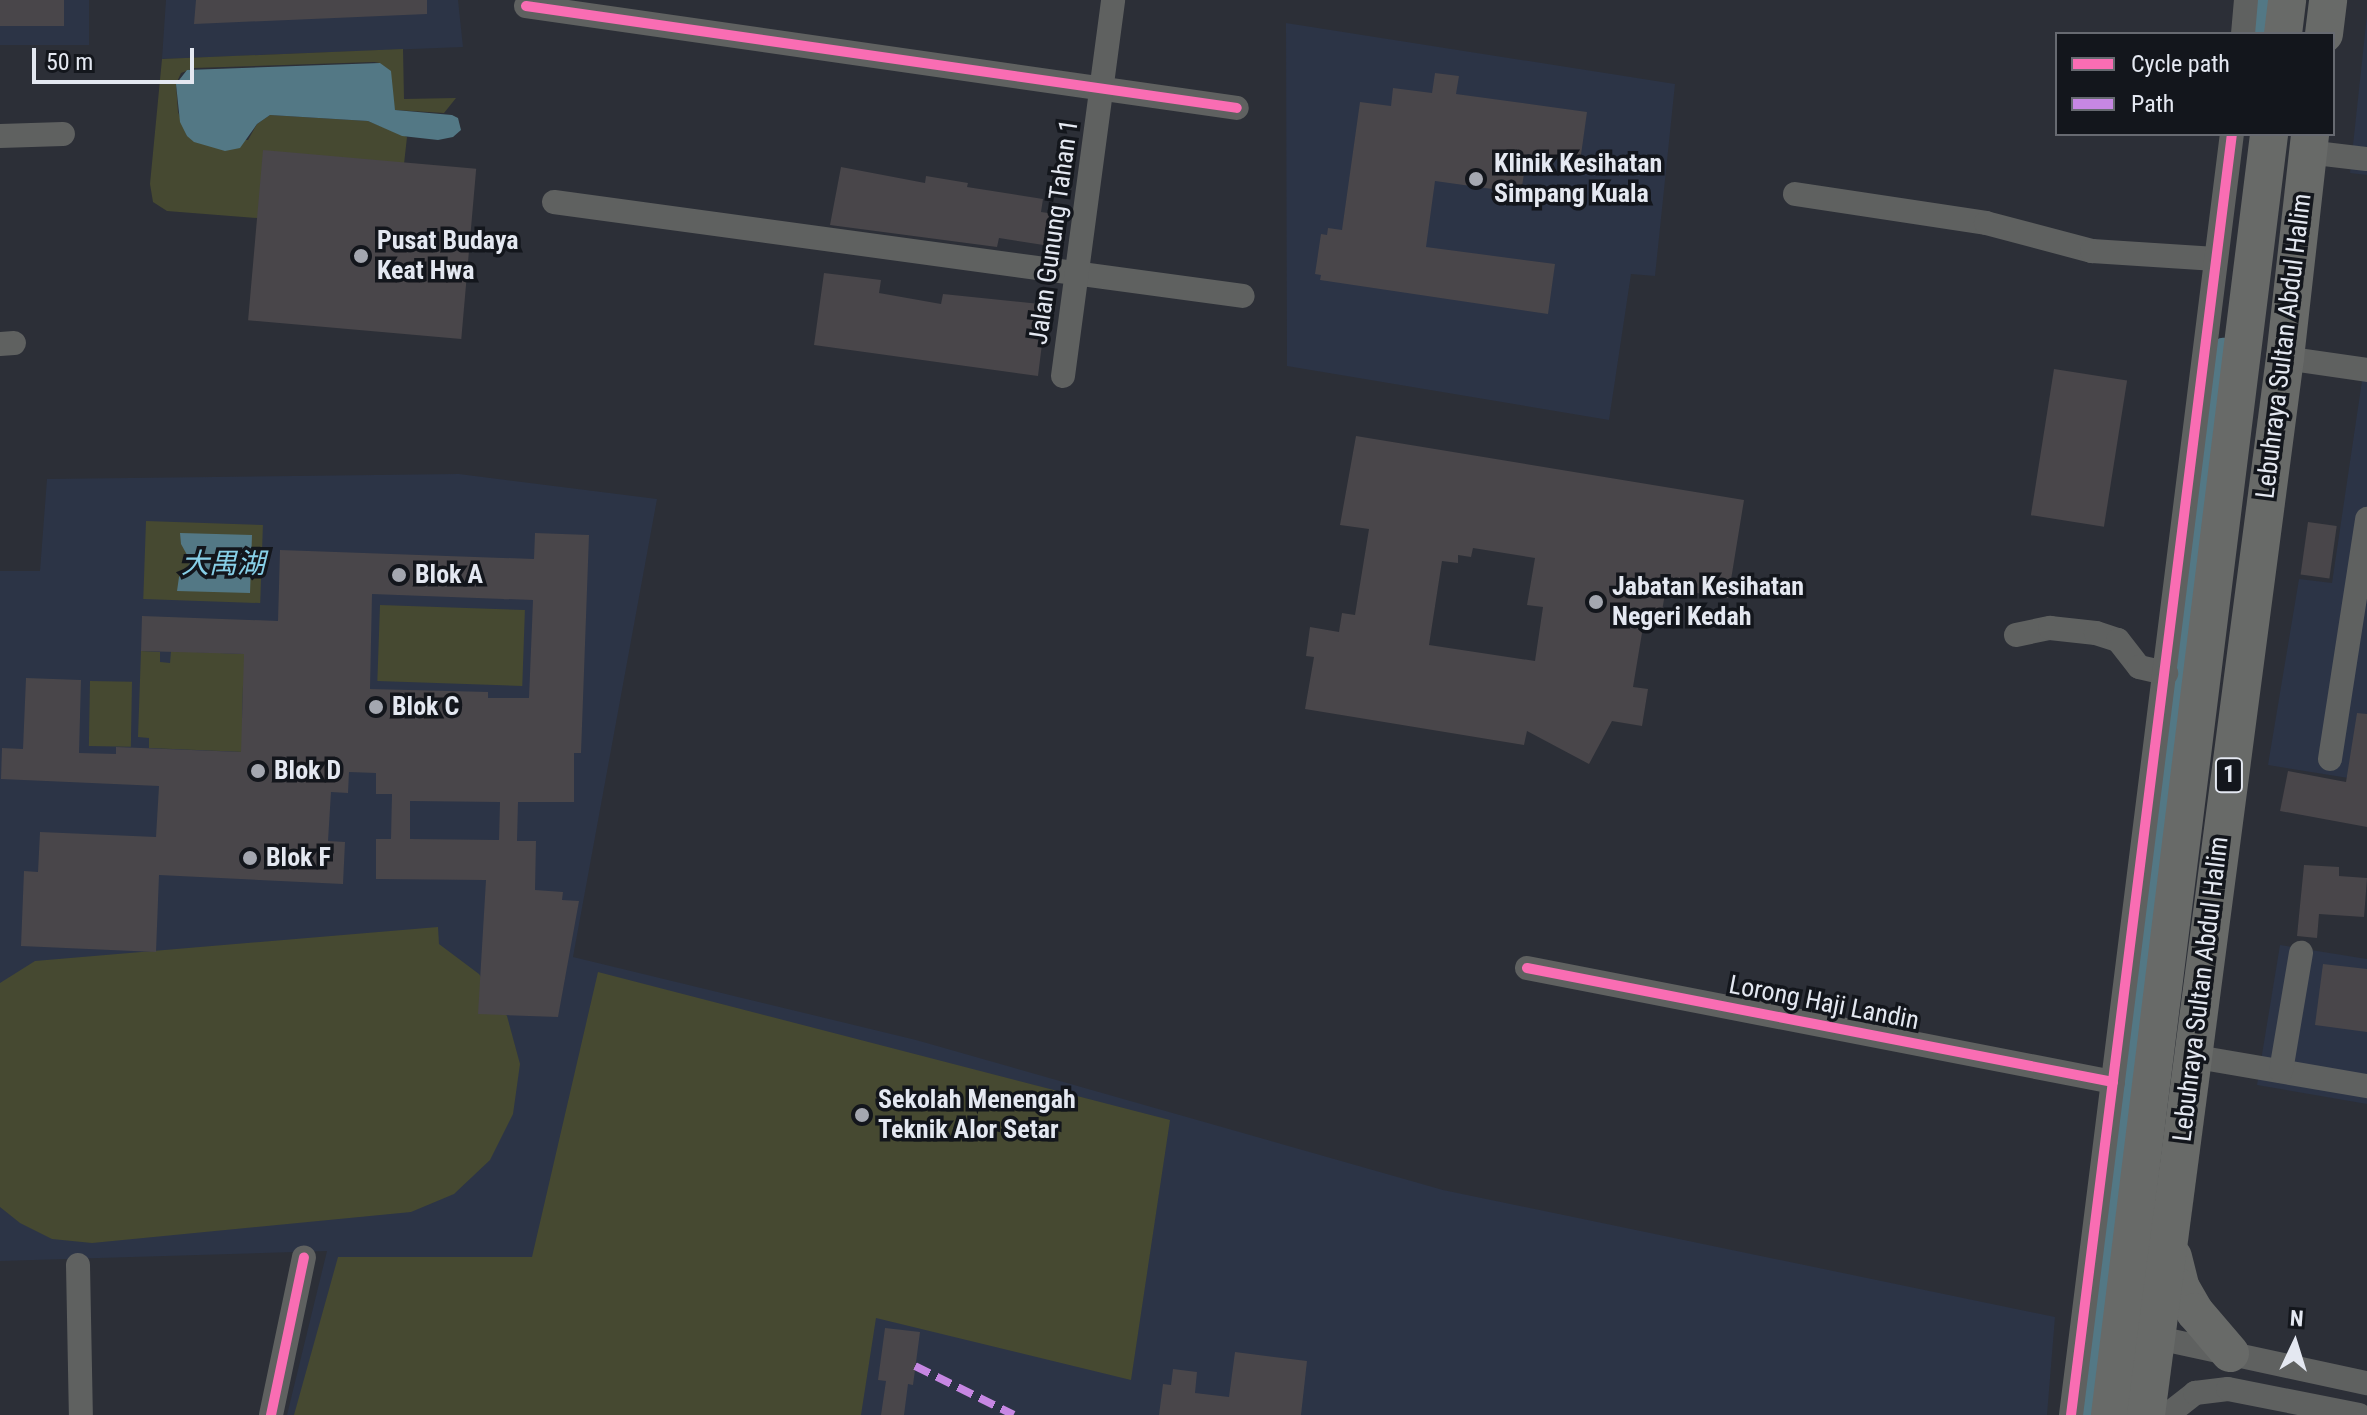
<!DOCTYPE html>
<html>
<head>
<meta charset="utf-8">
<style>
	body { margin:0 }
	#map { position:relative; width:2367px; height:1415px; overflow:hidden; background:#2c2f37; font-family:"Roboto Condensed","Noto Sans SC",sans-serif }
	div>[style] { position:absolute }
	.built>* { inset:0; background:#2c3446; transform-origin:0 0 }
	.green>* { inset:0; background:#464931; transform-origin:0 0 }
	.water>* { inset:0; background:#537885 }
	.canal>* { height:22px; margin:-11px; padding:0 11px; transform-origin:11px; border-radius:11px; background:#537885 }
	.building>* { inset:0; background:#49464a; transform-origin:0 0 }
	.street>* { height:24px; margin:-12px; padding:0 12px; transform-origin:12px; border-radius:12px; background:#5f6160 }
	.primary>* { height:38px; margin:-19px; padding:0 19px; transform-origin:19px; border-radius:19px; background:#686a68 }
	.quiet>* { height:8px; margin-top:-4px; transform-origin:0; background:repeating-linear-gradient(90deg,#c787e3 0 16px,transparent 0 24px) }
	.cycleway>* { height:10px; margin:-5px; padding:0 5px; transform-origin:5px; border-radius:5px; background:#f96db3 }
	.dots>* { width:22px; height:22px; translate:-50% -50%; box-sizing:border-box; border:4px solid #13161c; border-radius:50% }
	span { translate:-50% -50%; white-space:nowrap; text-align:center; line-height:1.15; -webkit-text-stroke:7px #13161c; paint-order:stroke }
	.shield-label span { padding:2px 6px; background:#13161c; border:2px solid; border-radius:6px; -webkit-text-stroke-width:0 }
	.shield-label { font-size:24px; color:#e4e8f1; font-weight:700 }
	.poi-label { font-size:26px; color:#e4e8f1; font-weight:700 }
	.left { translate:0 -50%; text-align:left }
	.street-label { font-size:26px; color:#e4e8f1 }
	.water-label { font-size:28px; color:#87cfe7; font-style:italic }
	.legend { position:absolute; left:2055px; top:32px; width:280px; height:104px; box-sizing:border-box; background:#13161c; border:2px solid #676a71; margin:0; padding:10px 14px; list-style:none; font-size:24px; color:#e4e8f1 }
	.legend li { display:flex; align-items:center; gap:16px; height:40px }
	.legend b { width:40px; border:2px solid #676a71 }
	.north { position:absolute; left:2255px; top:1303px; width:80px; height:80px; -webkit-text-stroke:6px #13161c; paint-order:stroke; rotate:4deg; font-size:22px; font-weight:700; line-height:32px; text-align:center; color:#e4e8f1 }
	.north::after { content:''; display:block; margin:auto; width:28px; height:36px; background:#e4e8f1; clip-path:polygon(50% 0,100% 100%,50% 72%,0 100%) }
	.scale { position:absolute; left:32px; top:48px; width:162px; height:36px; box-sizing:border-box; border:4px solid #e4e8f1; border-top:0; padding-left:10px; font-size:24px; line-height:28px; white-space:nowrap; color:#e4e8f1; -webkit-text-stroke:6px #13161c; paint-order:stroke }
</style>
</head>
<body>
<div id="map">
	<div class="built">
		<i style="left:0;top:0;width:89px;height:45px"></i>
		<i style="clip-path:polygon(166px 0,458px 0,463px 47px,162px 59px)"></i>
		<i style="clip-path:polygon(2367px 15px,2367px 175px,2350px 173px)"></i>
		<i style="clip-path:polygon(1286px 23px,1675px 84px,1655px 276px,1631px 274px,1609px 420px,1287px 366px)"></i>
		<i style="clip-path:polygon(2362px 381px,2367px 381px,2367px 781px,2268px 765px,2299px 579px,2332px 583px)"></i>
		<i style="clip-path:polygon(459px 474px,657px 499px,573px 957px,916px 1040px,1443px 1190px,2055px 1317px,2047px 1415px,287px 1415px,327px 1251px,0 1261px,0 571px,40px 571px,47px 479px)"></i>
		<i style="clip-path:polygon(2280px 945px,2367px 959px,2367px 1104px,2257px 1085px)"></i>
	</div>
	<div class="green">
		<i style="clip-path:polygon(403px 49px,404px 99px,456px 98px,444px 113px,395px 110px,380px 63px,374px 62px,194px 68px,181px 73px,176px 84px,178px 112px,187px 136px,248px 140px,257px 124px,270px 115px,368px 121px,407px 137px,404px 164px,257px 218px,167px 211px,153px 202px,150px 184px,162px 59px)"></i>
		<i style="left:146px;top:521px;width:117px;height:78px;rotate:2deg"></i>
		<i style="left:380px;top:605px;width:145px;height:76px;rotate:2deg"></i>
		<i style="clip-path:polygon(141px 651px,160px 652px,160px 662px,170px 663px,171px 651px,296px 656px,243px 685px,242px 722px,294px 723px,293px 754px,149px 748px,149px 738px,138px 737px)"></i>
		<i style="left:90px;top:681px;width:42px;height:65px;rotate:1deg"></i>
		<i style="clip-path:polygon(438px 927px,439px 944px,479px 974px,507px 1016px,520px 1064px,513px 1114px,490px 1160px,454px 1194px,411px 1212px,92px 1243px,52px 1239px,20px 1223px,0 1207px,0 983px,35px 961px)"></i>
		<i style="clip-path:polygon(598px 972px,1170px 1120px,1131px 1380px,876px 1318px,861px 1415px,294px 1415px,338px 1257px,532px 1257px)"></i>
	</div>
	<div class="water">
		<i style="clip-path:polygon(380px 63px,391px 71px,395px 110px,452px 115px,458px 118px,461px 130px,453px 137px,438px 140px,402px 136px,368px 121px,270px 115px,257px 124px,240px 148px,225px 151px,194px 142px,187px 136px,180px 122px,176px 84px,187px 70px)"></i>
		<i style="clip-path:polygon(180px 533px,252px 535px,250px 593px,177px 591px,179px 577px,191px 562px,181px 544px)"></i>
	</div>
	<div class="canal">
		<i style="left:2264px;top:34px;width:34px;rotate:-83deg"></i>
		<i style="left:2087px;top:1415px;width:1075px;rotate:-82.73deg"></i>
	</div>
	<div class="building">
		<i style="left:0;top:0;width:64px;height:26px"></i>
		<i style="clip-path:polygon(196px 0,427px 0,427px 14px,194px 24px)"></i>
		<i style="clip-path:polygon(1435px 73px,1459px 76px,1456px 94px,1587px 112px,1580px 162px,1527px 154px,1521px 193px,1435px 181px,1426px 247px,1555px 264px,1548px 314px,1320px 280px,1321px 275px,1315px 274px,1321px 234px,1327px 235px,1328px 228px,1342px 230px,1360px 102px,1391px 106px,1393px 88px,1432px 93px)"></i>
		<i style="left:263px;top:150px;width:214px;height:171px;rotate:5deg"></i>
		<i style="clip-path:polygon(841px 167px,925px 183px,926px 176px,968px 183px,967px 187px,1043px 199px,1041px 212px,1055px 214px,1050px 246px,999px 238px,997px 247px,830px 225px)"></i>
		<i style="clip-path:polygon(824px 273px,881px 280px,879px 293px,941px 304px,943px 294px,1040px 304px,1036px 335px,1043px 336px,1038px 376px,814px 345px)"></i>
		<i style="left:2054px;top:369px;width:74px;height:148px;rotate:9deg"></i>
		<i style="clip-path:polygon(evenodd,1356px 436px,1744px 500px,1728px 598px,1666px 588px,1662px 611px,1646px 609px,1633px 687px,1648px 689px,1642px 726px,1612px 721px,1589px 764px,1527px 731px,1524px 745px,1305px 709px,1314px 657px,1306px 656px,1310px 627px,1339px 632px,1342px 613px,1355px 615px,1369px 529px,1340px 525px,1356px 436px,1473px 548px,1535px 558px,1527px 605px,1543px 607px,1535px 661px,1429px 645px,1442px 561px,1458px 563px,1458px 555px,1471px 557px,1473px 548px)"></i>
		<i style="left:2308px;top:522px;width:29px;height:53px;rotate:8deg"></i>
		<i style="clip-path:polygon(evenodd,535px 533px,589px 535px,581px 753px,574px 753px,574px 802px,518px 802px,517px 841px,536px 841px,535px 890px,563px 892px,562px 900px,579px 901px,558px 1017px,478px 1014px,486px 880px,376px 879px,376px 839px,391px 839px,392px 794px,376px 794px,376px 773px,349px 772px,348px 793px,331px 792px,328px 841px,345px 842px,343px 884px,159px 875px,156px 952px,21px 946px,24px 871px,38px 872px,40px 832px,156px 837px,159px 786px,1px 779px,2px 748px,23px 749px,26px 678px,81px 680px,79px 753px,116px 754px,116px 747px,241px 752px,244px 654px,141px 651px,142px 616px,278px 621px,280px 550px,534px 559px,535px 533px,372px 594px,533px 600px,529px 698px,488px 698px,488px 692px,370px 689px,372px 594px,535px 533px,410px 801px,500px 802px,499px 840px,410px 839px,410px 801px)"></i>
		<i style="clip-path:polygon(2357px 713px,2367px 714px,2367px 827px,2280px 811px,2288px 771px,2346px 782px)"></i>
		<i style="clip-path:polygon(2304px 865px,2339px 867px,2339px 876px,2367px 878px,2364px 917px,2319px 914px,2317px 938px,2297px 936px)"></i>
		<i style="clip-path:polygon(2323px 964px,2367px 969px,2367px 1032px,2315px 1025px)"></i>
		<i style="clip-path:polygon(885px 1328px,920px 1332px,913px 1385px,908px 1384px,904px 1415px,881px 1415px,886px 1381px,878px 1380px)"></i>
		<i style="clip-path:polygon(1235px 1352px,1307px 1361px,1301px 1415px,1159px 1415px,1163px 1384px,1171px 1385px,1173px 1369px,1197px 1372px,1195px 1393px,1229px 1397px)"></i>
	</div>
	<div class="street">
		<i style="left:526px;top:6px;width:718px;rotate:8.16deg"></i>
		<i style="left:2243px;top:34px;width:34px;rotate:-85deg"></i>
		<i style="left:0;top:136px;width:63px;rotate:-1.8deg"></i>
		<i style="left:2307px;top:152px;width:60px;rotate:6.7deg"></i>
		<i style="left:1795px;top:194px;width:193px;rotate:8.6deg"></i>
		<i style="left:1986px;top:223px;width:110px;rotate:14.8deg"></i>
		<i style="left:2092px;top:251px;width:124px;rotate:3.7deg"></i>
		<i style="left:554px;top:202px;width:695px;rotate:7.77deg"></i>
		<i style="left:0;top:344px;width:14px;rotate:-4deg"></i>
		<i style="left:2285px;top:358px;width:83px;rotate:8.3deg"></i>
		<i style="left:1063px;top:376px;width:379px;rotate:-82.4deg"></i>
		<i style="left:2016px;top:635px;width:35px;rotate:-12deg"></i>
		<i style="left:2050px;top:628px;width:46px;rotate:6.2deg"></i>
		<i style="left:2096px;top:633px;width:23px;rotate:18deg"></i>
		<i style="left:2118px;top:640px;width:34px;rotate:52deg"></i>
		<i style="left:2139px;top:667px;width:28px;rotate:13deg"></i>
		<i style="left:2330px;top:759px;width:243px;rotate:-81.2deg"></i>
		<i style="left:1527px;top:968px;width:597px;rotate:11.01deg"></i>
		<i style="left:2191px;top:1056px;width:179px;rotate:9.7deg"></i>
		<i style="left:2281px;top:1071px;width:120px;rotate:-80.4deg"></i>
		<i style="left:78px;top:1265px;width:150px;rotate:88.9deg"></i>
		<i style="left:2158px;top:1338px;width:214px;rotate:12.2deg"></i>
		<i style="left:271px;top:1415px;width:161px;rotate:-78.2deg"></i>
		<i style="left:2071px;top:1415px;width:1291px;rotate:-82.84deg"></i>
		<i style="left:2167px;top:1415px;width:36px;rotate:-38deg"></i>
		<i style="left:2195px;top:1393px;width:33px;rotate:-7deg"></i>
		<i style="left:2228px;top:1389px;width:134px;rotate:11.2deg"></i>
	</div>
	<div class="primary">
		<i style="left:2283px;top:34px;width:34px;rotate:-83deg"></i>
		<i style="left:2324px;top:34px;width:34px;rotate:-83deg"></i>
		<i style="left:2173px;top:1257px;width:32px;rotate:76deg"></i>
		<i style="left:2181px;top:1288px;width:28px;rotate:60deg"></i>
		<i style="left:2195px;top:1312px;width:54px;rotate:49.5deg"></i>
		<i style="left:2110px;top:1415px;width:1291px;rotate:-82.92deg"></i>
		<i style="left:2146px;top:1415px;width:1066px;rotate:-82.51deg"></i>
		<i style="left:2285px;top:358px;width:225px;rotate:-83.6deg"></i>
	</div>
	<div class="quiet">
		<i style="left:915px;top:1366px;width:110px;rotate:26.3deg"></i>
	</div>
	<div class="cycleway">
		<i style="left:526px;top:6px;width:718px;rotate:8.16deg"></i>
		<i style="left:1527px;top:968px;width:597px;rotate:11.01deg"></i>
		<i style="left:271px;top:1415px;width:161px;rotate:-78.2deg"></i>
		<i style="left:2071px;top:1415px;width:1291px;rotate:-82.84deg"></i>
	</div>
	<div class="dots">
		<i style="left:1476px;top:179px;background:#a4a7b0"></i>
		<i style="left:361px;top:256px;background:#a4a7b0"></i>
		<i style="left:399px;top:575px;background:#a4a7b0"></i>
		<i style="left:1596px;top:602px;background:#a4a7b0"></i>
		<i style="left:376px;top:707px;background:#a4a7b0"></i>
		<i style="left:258px;top:771px;background:#a4a7b0"></i>
		<i style="left:250px;top:858px;background:#a4a7b0"></i>
		<i style="left:862px;top:1115px;background:#a4a7b0"></i>
	</div>
	<div class="shield-label">
		<span style="left:2229px;top:775px">1</span>
	</div>
	<div class="poi-label">
		<span class="left" style="left:1494px;top:179px">Klinik Kesihatan<br>Simpang Kuala</span>
		<span class="left" style="left:377px;top:256px">Pusat Budaya<br>Keat Hwa</span>
		<span class="left" style="left:415px;top:575px">Blok A</span>
		<span class="left" style="left:1612px;top:602px">Jabatan Kesihatan<br>Negeri Kedah</span>
		<span class="left" style="left:392px;top:707px">Blok C</span>
		<span class="left" style="left:274px;top:771px">Blok D</span>
		<span class="left" style="left:266px;top:858px">Blok F</span>
		<span class="left" style="left:878px;top:1115px">Sekolah Menengah<br>Teknik Alor Setar</span>
	</div>
	<div class="street-label">
		<span style="left:1054px;top:232px;rotate:-82deg">Jalan Gunung Tahan 1</span>
		<span style="left:2284px;top:346px;rotate:-83deg">Lebuhraya Sultan Abdul Halim</span>
		<span style="left:2201px;top:989px;rotate:-83deg">Lebuhraya Sultan Abdul Halim</span>
		<span style="left:1824px;top:1003px;rotate:11deg">Lorong Haji Landin</span>
	</div>
	<div class="water-label">
		<span style="left:223px;top:564px">大禺湖</span>
	</div>
	<ul class="legend">
	<li><b style="height:10px;background:#f96db3"></b>Cycle path</li>
	<li><b style="height:10px;background:#c787e3"></b>Path</li>
	</ul>
	<div class="north">N</div>
	<div class="scale">50 m</div>
</div>
</body>
</html>
